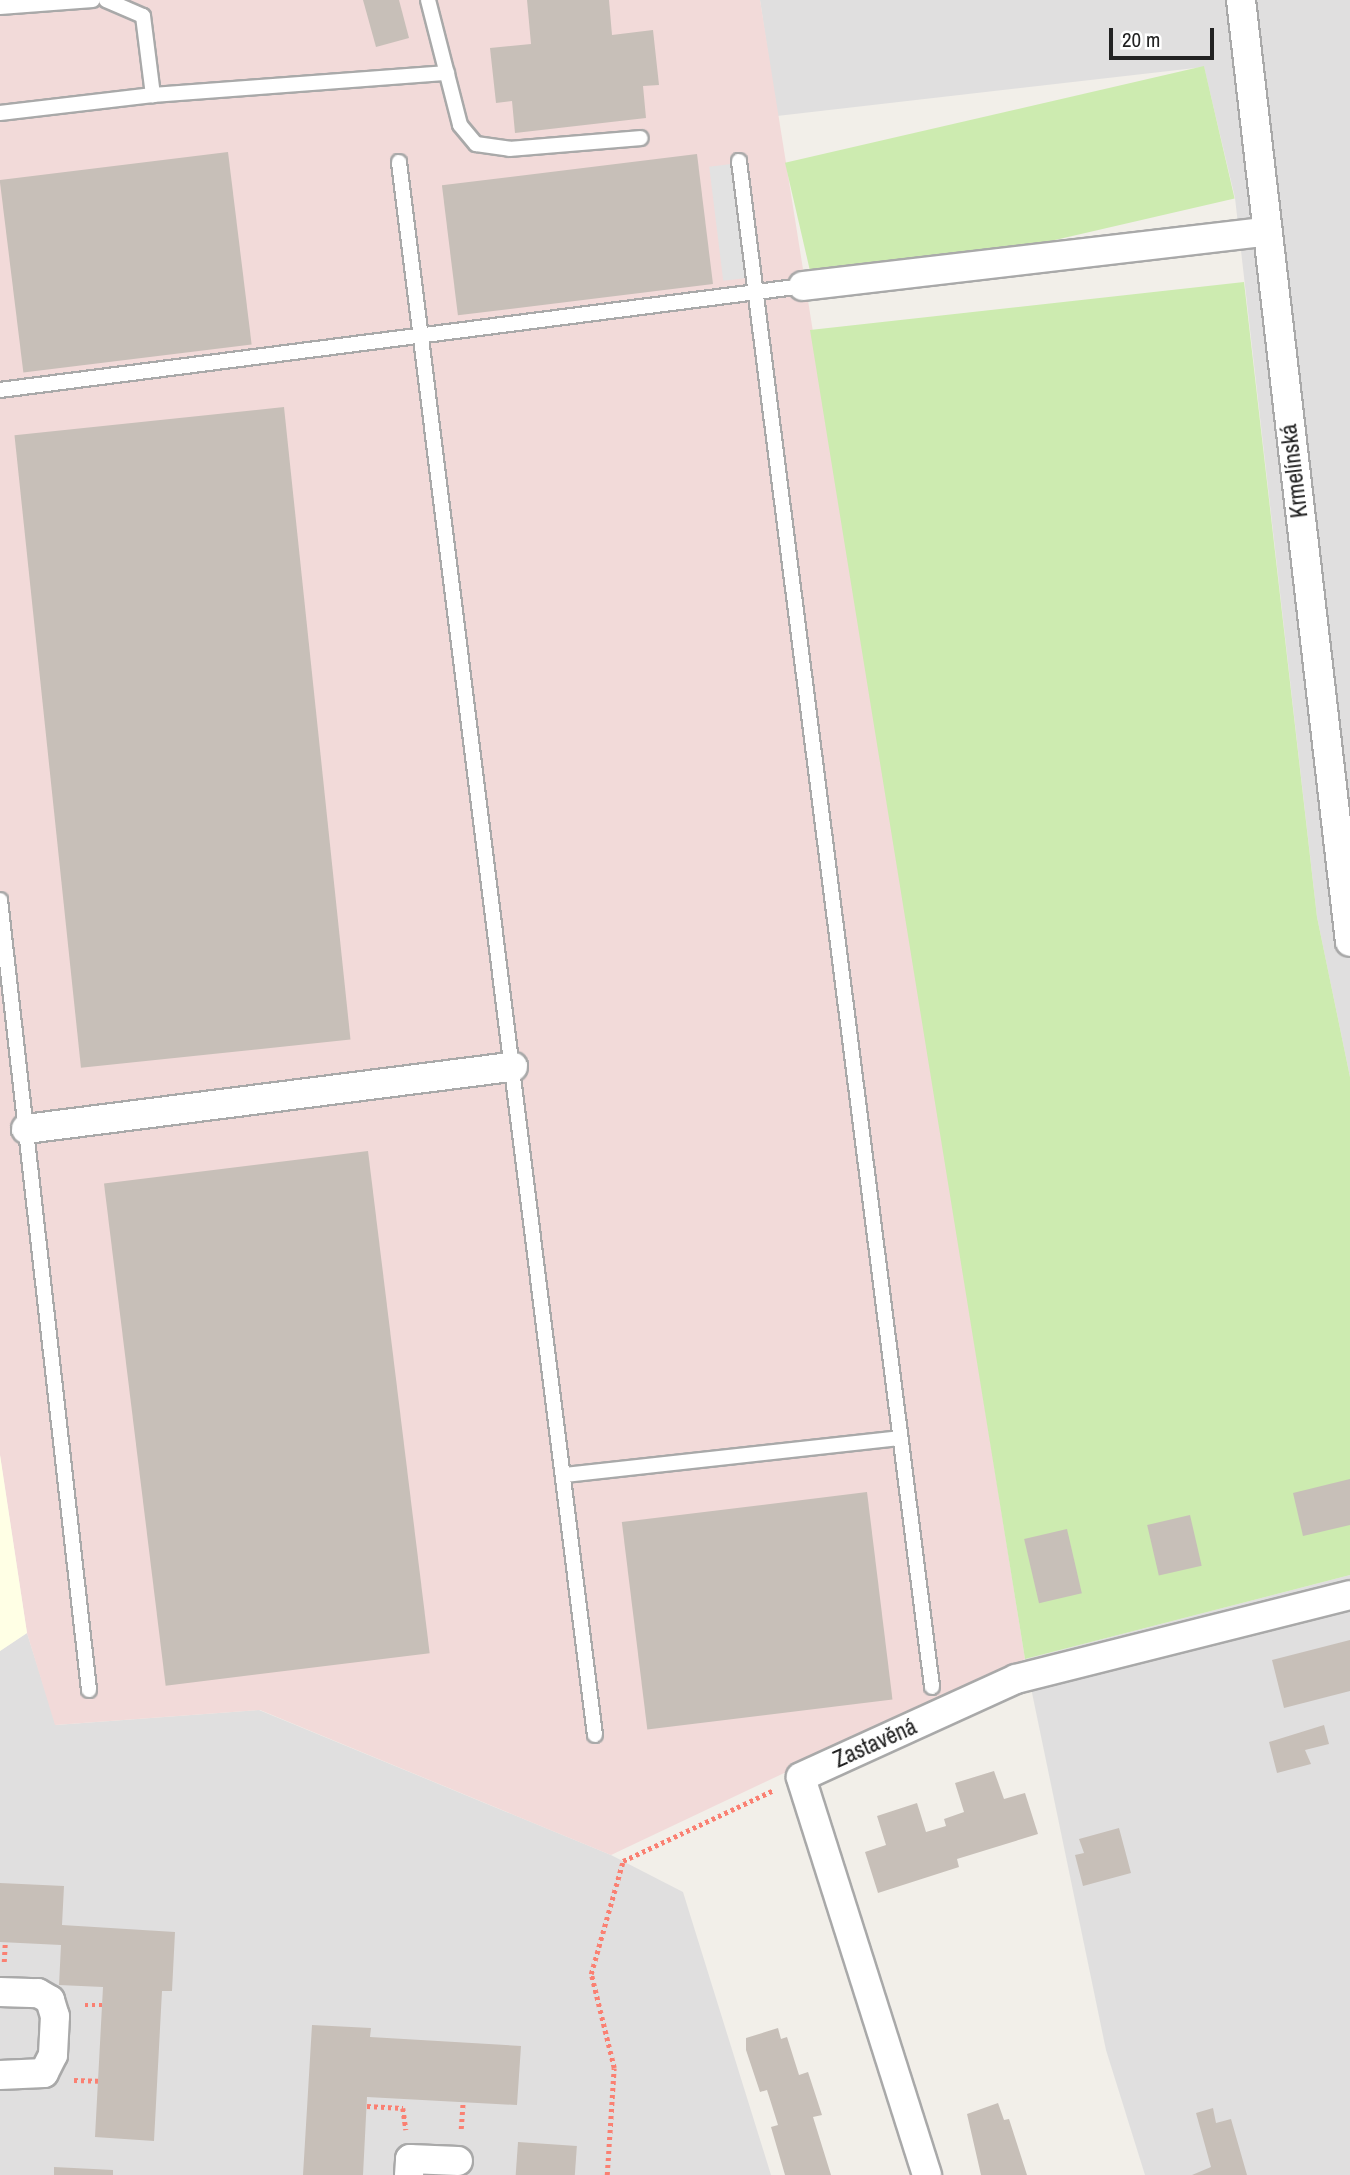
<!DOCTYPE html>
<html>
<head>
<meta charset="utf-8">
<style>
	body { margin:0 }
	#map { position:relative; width:1350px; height:2175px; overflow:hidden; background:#f2efe9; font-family:"Archivo Narrow",sans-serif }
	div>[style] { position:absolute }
	.residential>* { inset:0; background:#e0dfdf }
	.commercial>* { inset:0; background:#f2dad9 }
	.education>* { inset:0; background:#ffffe5 }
	.grass>* { inset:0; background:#cdebb0; transform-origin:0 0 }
	.parking>* { inset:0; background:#e2e2e2; transform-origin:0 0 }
	.building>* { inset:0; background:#c7bfb8; transform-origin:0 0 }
	.path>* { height:4.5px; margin-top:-2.25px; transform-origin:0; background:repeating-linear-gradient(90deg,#fa8072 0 3.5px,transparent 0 7px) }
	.roads { filter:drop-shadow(2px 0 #a9a9a9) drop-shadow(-2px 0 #a9a9a9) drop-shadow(0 2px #a9a9a9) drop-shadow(0 -2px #a9a9a9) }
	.service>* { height:14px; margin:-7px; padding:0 7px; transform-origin:7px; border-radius:7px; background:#fff }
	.minor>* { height:28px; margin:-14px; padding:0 14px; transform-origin:14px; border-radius:14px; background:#fff }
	span { translate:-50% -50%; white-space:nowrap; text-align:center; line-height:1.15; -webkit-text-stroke:6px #fff; paint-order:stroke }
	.street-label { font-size:23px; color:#222 }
	.scale { position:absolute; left:1109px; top:28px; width:105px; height:32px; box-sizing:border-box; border:4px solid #222; border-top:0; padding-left:9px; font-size:21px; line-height:24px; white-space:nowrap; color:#222; -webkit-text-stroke:5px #fff; paint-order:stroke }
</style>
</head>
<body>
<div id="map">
	<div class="residential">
		<i style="clip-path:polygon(760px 0,1350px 0,1350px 1077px,1317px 917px,1235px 198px,1204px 67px,777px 116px)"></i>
		<i style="clip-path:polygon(1350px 1575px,1350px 2175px,1145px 2175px,1106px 2050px,1025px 1659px)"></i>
		<i style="clip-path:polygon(27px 1633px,56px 1725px,259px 1710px,611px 1855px,683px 1892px,771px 2175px,0 2175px,0 1651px)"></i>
	</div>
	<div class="commercial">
		<i style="clip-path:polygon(0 0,760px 0,1025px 1659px,611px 1855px,260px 1710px,55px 1725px,27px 1633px,0 1455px)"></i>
	</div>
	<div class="education">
		<i style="clip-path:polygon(0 1455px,27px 1633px,0 1651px)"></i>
	</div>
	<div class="grass">
		<i style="left:1204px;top:66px;width:136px;height:430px;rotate:77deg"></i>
		<i style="clip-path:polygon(1244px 282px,1317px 917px,1350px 1077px,1350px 1575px,1025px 1659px,810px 330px)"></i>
	</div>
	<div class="parking">
		<i style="left:739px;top:163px;width:115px;height:30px;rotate:83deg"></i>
	</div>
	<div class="building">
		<i style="clip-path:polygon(363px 0,399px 0,409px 38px,376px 47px)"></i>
		<i style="clip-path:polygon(527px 0,609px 0,612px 35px,653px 30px,659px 85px,643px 86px,646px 118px,515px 133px,512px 101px,496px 103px,490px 48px,531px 44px)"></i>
		<i style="left:228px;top:152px;width:194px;height:230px;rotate:83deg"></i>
		<i style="left:697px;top:154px;width:131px;height:257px;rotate:83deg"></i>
		<i style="left:284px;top:407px;width:636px;height:271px;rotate:84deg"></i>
		<i style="left:368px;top:1151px;width:506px;height:266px;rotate:83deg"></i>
		<i style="clip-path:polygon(1350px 1479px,1350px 1525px,1303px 1536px,1293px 1493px)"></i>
		<i style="left:867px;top:1492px;width:209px;height:247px;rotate:83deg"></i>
		<i style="left:1190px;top:1515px;width:52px;height:44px;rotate:77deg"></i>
		<i style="left:1067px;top:1529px;width:66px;height:44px;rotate:77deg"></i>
		<i style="clip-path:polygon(1350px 1640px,1350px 1691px,1284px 1708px,1272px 1660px)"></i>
		<i style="clip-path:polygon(1324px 1725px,1329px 1744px,1305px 1750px,1311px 1764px,1277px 1773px,1269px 1742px)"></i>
		<i style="clip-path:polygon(994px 1771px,1004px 1799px,1025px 1793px,1038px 1834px,957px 1859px,959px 1867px,878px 1893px,865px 1852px,886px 1845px,877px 1816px,917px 1803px,926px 1832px,946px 1826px,944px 1819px,964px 1812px,955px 1783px)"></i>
		<i style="clip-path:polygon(1119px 1828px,1131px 1873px,1083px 1886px,1075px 1855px,1084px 1853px,1079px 1839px)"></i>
		<i style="clip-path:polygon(0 1883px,64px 1886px,62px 1925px,175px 1932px,172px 1991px,162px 1991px,154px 2141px,95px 2137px,103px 1987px,59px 1985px,61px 1945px,0 1942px)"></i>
		<i style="clip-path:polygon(312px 2025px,371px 2028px,370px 2037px,521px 2046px,517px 2105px,367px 2097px,363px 2175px,303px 2175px)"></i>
		<i style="clip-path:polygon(778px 2028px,781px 2039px,787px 2037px,799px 2075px,808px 2072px,822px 2115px,813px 2117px,831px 2175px,785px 2175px,771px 2127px,778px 2125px,767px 2090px,760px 2092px,746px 2050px,746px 2038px)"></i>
		<i style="clip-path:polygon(998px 2103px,1004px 2120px,1009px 2119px,1027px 2175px,981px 2175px,967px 2114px)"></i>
		<i style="clip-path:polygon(1213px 2108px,1216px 2123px,1231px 2119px,1247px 2175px,1192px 2175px,1211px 2167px,1196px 2113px)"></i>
		<i style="left:518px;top:2142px;width:59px;height:33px;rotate:4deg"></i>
		<i style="clip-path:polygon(54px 2167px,113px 2170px,113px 2175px,54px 2175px)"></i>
	</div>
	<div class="path">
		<i style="left:4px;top:1962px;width:20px;rotate:-87deg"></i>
		<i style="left:85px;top:2005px;width:17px"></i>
		<i style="left:74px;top:2080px;width:24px;rotate:2deg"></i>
		<i style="left:367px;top:2106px;width:36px;rotate:3deg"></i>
		<i style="left:403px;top:2108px;width:22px;rotate:82deg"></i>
		<i style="left:461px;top:2129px;width:27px;rotate:-86deg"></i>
		<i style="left:607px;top:2175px;width:107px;rotate:-86.3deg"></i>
		<i style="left:614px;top:2068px;width:97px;rotate:-103.7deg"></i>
		<i style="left:591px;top:1974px;width:117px;rotate:-74.2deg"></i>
		<i style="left:623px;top:1861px;width:165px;rotate:-25.2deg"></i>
	</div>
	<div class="roads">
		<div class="service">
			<i style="left:106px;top:0;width:40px;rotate:23.4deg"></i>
			<i style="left:143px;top:16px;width:80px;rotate:82.8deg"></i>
			<i style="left:428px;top:0;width:129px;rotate:75.6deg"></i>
			<i style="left:460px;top:125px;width:25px;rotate:50deg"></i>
			<i style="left:476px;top:144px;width:34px;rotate:8deg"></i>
			<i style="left:510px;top:149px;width:131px;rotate:-4.8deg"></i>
			<i style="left:0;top:7px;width:93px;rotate:-4.3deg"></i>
			<i style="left:0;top:113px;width:154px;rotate:-6.7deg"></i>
			<i style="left:153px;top:95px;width:295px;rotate:-4.3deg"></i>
			<i style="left:739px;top:161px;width:1538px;rotate:82.79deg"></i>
			<i style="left:399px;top:162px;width:1585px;rotate:82.9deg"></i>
			<i style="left:0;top:390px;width:810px;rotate:-7.38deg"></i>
			<i style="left:0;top:900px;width:795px;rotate:83.57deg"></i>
			<i style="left:565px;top:1475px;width:336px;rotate:-6.3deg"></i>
		</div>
		<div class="minor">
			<i style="left:1241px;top:0;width:948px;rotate:83.4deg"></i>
			<i style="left:803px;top:286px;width:465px;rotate:-6.7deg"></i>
			<i style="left:26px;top:1129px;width:491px;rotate:-7.3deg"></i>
			<i style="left:0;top:1992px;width:38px;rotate:2deg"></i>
			<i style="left:38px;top:1993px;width:14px;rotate:30deg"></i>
			<i style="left:50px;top:2000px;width:17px;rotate:73deg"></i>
			<i style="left:55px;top:2016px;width:39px;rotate:93deg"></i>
			<i style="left:53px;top:2055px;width:20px;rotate:117deg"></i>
			<i style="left:44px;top:2073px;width:44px;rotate:177.4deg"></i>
			<i style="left:409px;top:2175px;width:16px;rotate:-86deg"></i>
			<i style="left:410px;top:2159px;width:48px;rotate:2.4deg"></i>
			<i style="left:927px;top:2175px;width:417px;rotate:-107.6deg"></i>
			<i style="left:801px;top:1777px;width:236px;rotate:-24.5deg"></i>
			<i style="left:1016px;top:1679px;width:344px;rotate:-14.1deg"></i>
		</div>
	</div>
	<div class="street-label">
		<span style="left:1294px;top:471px;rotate:-97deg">Krmelínská</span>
		<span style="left:875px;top:1743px;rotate:-24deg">Zastavěná</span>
	</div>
	<div class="scale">20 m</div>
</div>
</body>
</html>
